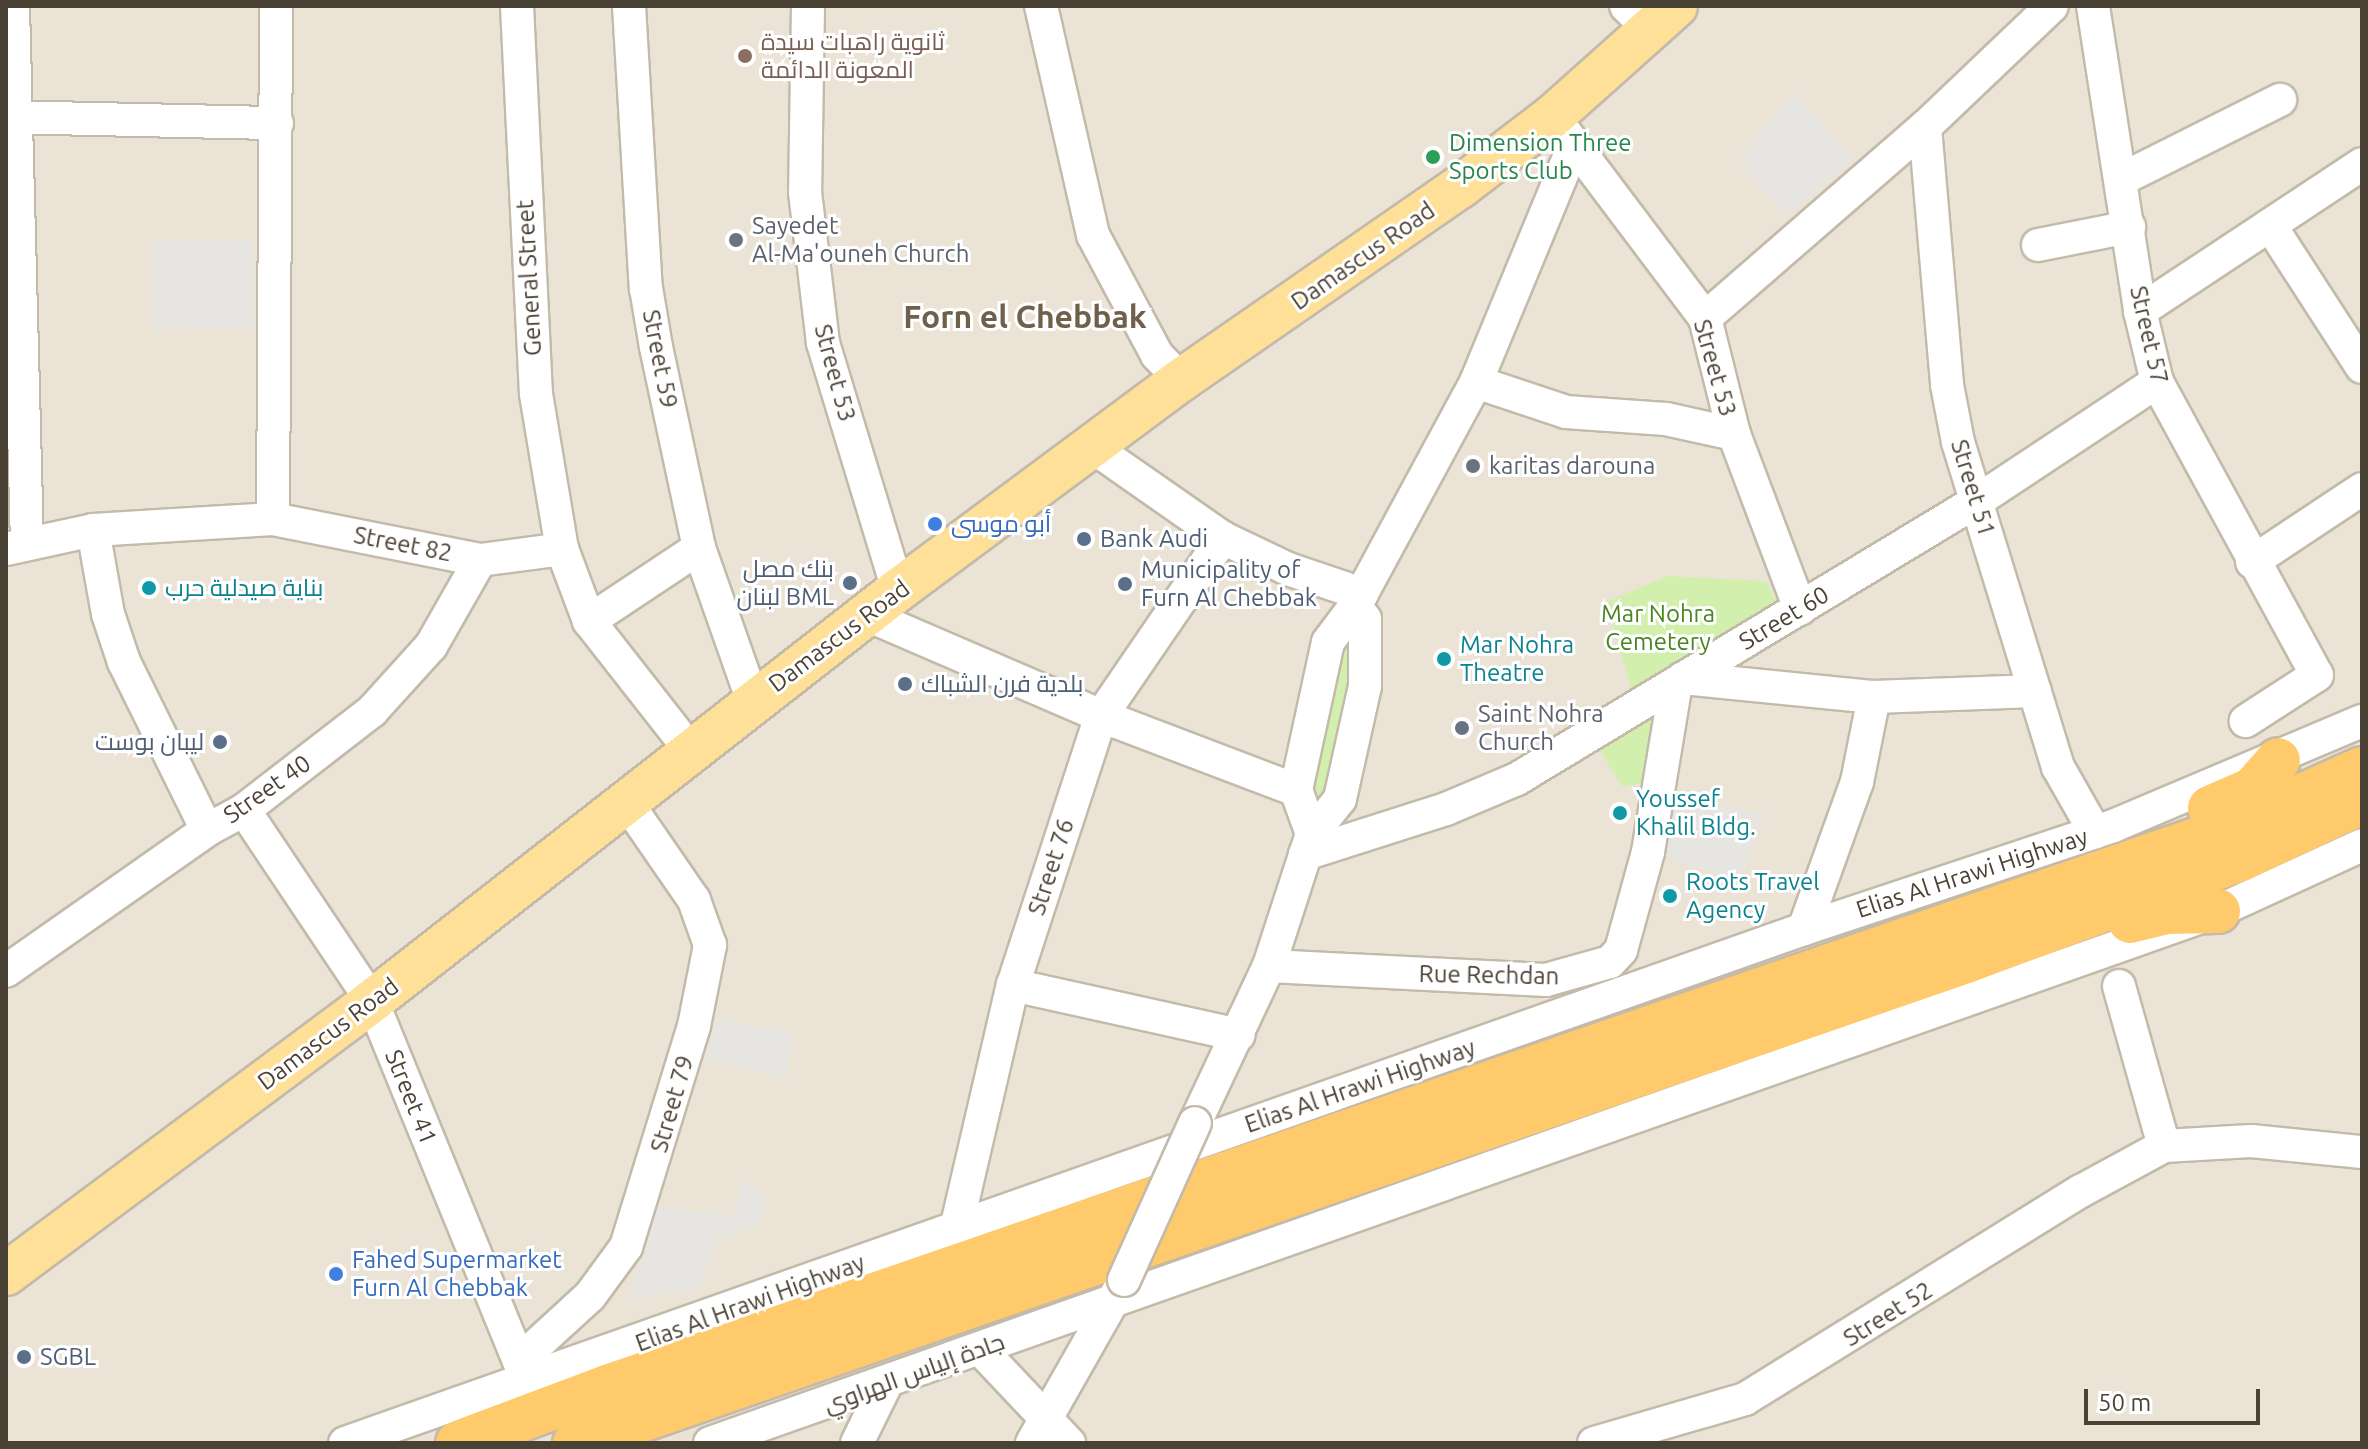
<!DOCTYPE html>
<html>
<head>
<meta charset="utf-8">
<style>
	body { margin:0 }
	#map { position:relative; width:2368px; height:1449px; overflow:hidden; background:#f6f2e9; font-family:Ubuntu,Cairo,sans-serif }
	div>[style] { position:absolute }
	.residential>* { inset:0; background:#ebe4d6; transform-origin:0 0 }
	.green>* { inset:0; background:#d3efad }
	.parking>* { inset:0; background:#e7e5e1; transform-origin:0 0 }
	.roads { filter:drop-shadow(2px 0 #c3baaa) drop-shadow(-2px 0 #c3baaa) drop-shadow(0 2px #c3baaa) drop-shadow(0 -2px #c3baaa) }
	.minor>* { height:32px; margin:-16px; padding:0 16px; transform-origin:16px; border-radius:16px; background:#fff }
	.major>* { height:42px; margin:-21px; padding:0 21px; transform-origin:21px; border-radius:21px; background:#ffe099 }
	.highway>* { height:44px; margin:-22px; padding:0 22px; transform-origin:22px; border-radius:22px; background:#ffca6b }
	.bridges { filter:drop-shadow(2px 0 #c3baaa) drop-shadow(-2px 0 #c3baaa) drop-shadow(0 2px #c3baaa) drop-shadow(0 -2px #c3baaa) }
	.minor-bridge>* { height:32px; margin:-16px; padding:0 16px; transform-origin:16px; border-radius:16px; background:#fff }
	.dots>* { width:22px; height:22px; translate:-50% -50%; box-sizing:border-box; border:4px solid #fff; border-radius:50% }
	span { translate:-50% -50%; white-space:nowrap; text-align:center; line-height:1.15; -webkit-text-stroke:6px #fff; paint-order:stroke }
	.education-label { font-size:24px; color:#785e54 }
	.left { translate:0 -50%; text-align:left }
	.leisure-label { font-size:24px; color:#27864d }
	.worship-label { font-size:24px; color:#5b616d }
	.street-label { font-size:24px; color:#4b4236 }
	.shop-label { font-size:24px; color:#366cbe }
	.service-label { font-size:24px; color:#4e5e75 }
	.right { translate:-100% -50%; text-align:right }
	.culture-label { font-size:24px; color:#0d838f }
	.park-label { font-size:24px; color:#498521 }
	.district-label { font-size:32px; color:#6f604c; font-weight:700 }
	.frame { position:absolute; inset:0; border:8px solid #4b4236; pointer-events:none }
	.scale { position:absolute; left:2084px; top:1389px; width:176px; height:36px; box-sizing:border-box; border:4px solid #4b4236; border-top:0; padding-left:10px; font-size:24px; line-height:28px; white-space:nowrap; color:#4b4236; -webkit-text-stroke:6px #fff; paint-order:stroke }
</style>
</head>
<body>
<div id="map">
	<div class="residential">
		<i style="left:6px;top:6px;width:2356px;height:1437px"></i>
	</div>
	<div class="green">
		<i style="clip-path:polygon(1667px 576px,1766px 581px,1776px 601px,1765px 614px,1632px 692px,1606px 602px)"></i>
		<i style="clip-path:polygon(1355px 606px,1365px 686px,1312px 834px,1313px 705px)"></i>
		<i style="clip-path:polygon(1674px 686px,1647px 782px,1623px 787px,1593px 741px)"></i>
	</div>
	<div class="parking">
		<i style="clip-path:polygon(1793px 93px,1854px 159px,1787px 215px,1738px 161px)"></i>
		<i style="left:253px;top:240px;width:88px;height:100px;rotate:89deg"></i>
		<i style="clip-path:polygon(1658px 796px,1765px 813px,1740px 880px,1648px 852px)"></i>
		<i style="clip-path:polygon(716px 1019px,791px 1033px,788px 1078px,705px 1058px)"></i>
		<i style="clip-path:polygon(742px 1179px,767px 1197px,756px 1225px,717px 1241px,699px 1287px,628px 1301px,641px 1263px,634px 1261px,655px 1206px,733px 1216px)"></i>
	</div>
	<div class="roads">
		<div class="minor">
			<i style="left:13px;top:6px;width:538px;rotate:88.51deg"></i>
			<i style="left:517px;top:6px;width:388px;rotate:87.2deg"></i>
			<i style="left:536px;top:394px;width:157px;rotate:80.5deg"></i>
			<i style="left:562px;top:549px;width:77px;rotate:69.4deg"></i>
			<i style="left:589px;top:621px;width:164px;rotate:51.9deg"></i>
			<i style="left:629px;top:6px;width:283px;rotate:86.6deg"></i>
			<i style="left:646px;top:288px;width:60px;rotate:80.4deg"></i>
			<i style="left:656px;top:347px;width:206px;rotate:77.9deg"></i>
			<i style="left:699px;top:548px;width:162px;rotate:70.6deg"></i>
			<i style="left:808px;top:6px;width:186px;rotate:90.9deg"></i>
			<i style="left:805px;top:192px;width:152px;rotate:83.2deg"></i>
			<i style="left:823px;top:343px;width:258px;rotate:73.1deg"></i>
			<i style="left:1041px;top:6px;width:235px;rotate:77.2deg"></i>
			<i style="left:1093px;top:235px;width:136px;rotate:61.9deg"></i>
			<i style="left:1157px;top:355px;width:35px;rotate:46deg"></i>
			<i style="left:1626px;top:6px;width:36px;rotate:44deg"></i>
			<i style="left:2093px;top:6px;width:309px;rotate:81.2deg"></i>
			<i style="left:2140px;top:311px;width:73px;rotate:76.5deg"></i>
			<i style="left:2157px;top:382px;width:334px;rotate:61.4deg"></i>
			<i style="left:2317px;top:675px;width:85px;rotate:147.1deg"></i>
			<i style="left:6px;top:117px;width:271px;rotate:1.3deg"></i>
			<i style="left:1925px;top:127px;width:259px;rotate:85.1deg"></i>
			<i style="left:1947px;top:385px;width:58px;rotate:79.1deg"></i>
			<i style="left:1958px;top:442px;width:340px;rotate:72.9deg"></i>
			<i style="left:2058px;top:767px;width:75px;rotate:60.4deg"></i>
			<i style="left:1564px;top:131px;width:234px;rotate:53deg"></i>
			<i style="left:1705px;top:318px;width:120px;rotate:76deg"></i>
			<i style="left:1734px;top:434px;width:187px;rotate:69.3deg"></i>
			<i style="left:2122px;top:179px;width:177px;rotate:-26.6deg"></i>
			<i style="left:2270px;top:225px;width:169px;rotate:57.1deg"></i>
			<i style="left:2038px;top:245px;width:93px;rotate:-11.2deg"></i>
			<i style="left:2140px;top:311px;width:266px;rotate:-33.5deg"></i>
			<i style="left:1705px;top:318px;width:291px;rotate:-41deg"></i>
			<i style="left:1925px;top:127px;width:175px;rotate:-43.6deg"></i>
			<i style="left:1476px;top:382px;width:95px;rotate:18.4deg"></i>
			<i style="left:1566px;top:412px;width:100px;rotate:4deg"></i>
			<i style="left:1666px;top:419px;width:70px;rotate:12.4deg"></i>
			<i style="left:1094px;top:448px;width:157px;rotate:34.9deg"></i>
			<i style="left:1223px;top:538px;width:72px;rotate:25.5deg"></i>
			<i style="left:1288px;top:569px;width:78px;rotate:18.7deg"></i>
			<i style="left:273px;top:519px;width:513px;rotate:-89.66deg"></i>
			<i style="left:93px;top:530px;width:85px;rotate:79.9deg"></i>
			<i style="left:108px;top:614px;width:51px;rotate:71.6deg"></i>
			<i style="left:124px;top:662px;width:187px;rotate:63.7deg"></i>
			<i style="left:6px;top:549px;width:89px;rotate:-12.3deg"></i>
			<i style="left:93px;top:530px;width:180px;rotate:-3.5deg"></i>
			<i style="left:273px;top:519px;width:211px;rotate:11.2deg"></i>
			<i style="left:480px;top:560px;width:83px;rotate:-7.6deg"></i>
			<i style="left:2252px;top:562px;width:132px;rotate:-33.6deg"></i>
			<i style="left:1355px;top:606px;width:16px;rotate:52deg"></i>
			<i style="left:1365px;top:619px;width:67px;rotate:90deg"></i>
			<i style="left:1365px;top:686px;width:116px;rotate:102.5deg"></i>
			<i style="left:1340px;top:799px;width:45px;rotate:128.7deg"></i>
			<i style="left:1312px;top:834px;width:47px;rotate:-110deg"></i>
			<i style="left:1296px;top:790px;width:151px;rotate:-77.8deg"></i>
			<i style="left:1328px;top:642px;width:45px;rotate:-53.1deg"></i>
			<i style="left:1355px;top:606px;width:255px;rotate:-61.6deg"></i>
			<i style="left:1476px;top:382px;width:256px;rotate:-67.5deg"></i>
			<i style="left:867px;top:615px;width:255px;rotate:23.3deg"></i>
			<i style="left:1101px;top:716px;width:209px;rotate:20.8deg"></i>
			<i style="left:589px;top:621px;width:132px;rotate:-33.6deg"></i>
			<i style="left:1683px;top:678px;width:192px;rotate:5.7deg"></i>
			<i style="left:1874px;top:697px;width:161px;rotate:-2.1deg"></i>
			<i style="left:244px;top:810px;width:230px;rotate:56.2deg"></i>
			<i style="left:372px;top:1001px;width:389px;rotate:67.8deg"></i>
			<i style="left:1305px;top:854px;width:148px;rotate:-17.7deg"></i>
			<i style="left:1446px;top:809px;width:77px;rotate:-22.9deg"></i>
			<i style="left:1517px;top:779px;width:537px;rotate:-31.15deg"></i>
			<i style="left:1977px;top:501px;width:216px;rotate:-33.5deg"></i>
			<i style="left:1804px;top:929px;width:156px;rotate:-70.2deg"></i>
			<i style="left:1857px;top:782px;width:87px;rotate:-78.7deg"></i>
			<i style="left:1269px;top:966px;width:277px;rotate:2.9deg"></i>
			<i style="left:1546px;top:980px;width:66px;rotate:-15.7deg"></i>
			<i style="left:1610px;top:962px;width:16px;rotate:-47deg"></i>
			<i style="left:1621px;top:950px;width:102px;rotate:-74.6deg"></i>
			<i style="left:1648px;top:852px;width:171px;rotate:-80.6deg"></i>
			<i style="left:6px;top:971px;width:246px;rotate:-35deg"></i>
			<i style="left:207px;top:830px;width:42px;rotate:-28.4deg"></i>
			<i style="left:244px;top:810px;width:162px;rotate:-37.7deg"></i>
			<i style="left:372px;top:711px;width:88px;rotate:-47.8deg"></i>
			<i style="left:431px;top:646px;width:99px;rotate:-60.3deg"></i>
			<i style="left:1013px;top:985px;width:231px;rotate:12.5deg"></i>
			<i style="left:2119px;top:986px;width:166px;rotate:74.3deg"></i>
			<i style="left:1195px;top:1123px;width:174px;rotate:-64.8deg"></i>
			<i style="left:1269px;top:966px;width:139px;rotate:-72deg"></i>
			<i style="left:956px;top:1229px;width:251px;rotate:-76.9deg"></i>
			<i style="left:1013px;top:985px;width:283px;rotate:-71.9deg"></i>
			<i style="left:1101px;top:716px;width:216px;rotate:-55.6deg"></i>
			<i style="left:982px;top:1351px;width:127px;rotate:46.6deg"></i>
			<i style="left:528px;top:1382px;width:23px;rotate:-113deg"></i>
			<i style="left:519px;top:1361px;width:96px;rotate:-42.5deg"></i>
			<i style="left:590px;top:1296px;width:61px;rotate:-53.7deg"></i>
			<i style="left:626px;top:1247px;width:231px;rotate:-72.9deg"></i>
			<i style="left:694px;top:1026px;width:83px;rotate:-78.8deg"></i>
			<i style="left:710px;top:945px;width:48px;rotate:-109.6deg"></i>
			<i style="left:694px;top:900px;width:118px;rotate:-124.6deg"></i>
			<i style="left:345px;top:1443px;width:1547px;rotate:-19.41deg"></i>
			<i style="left:1804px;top:929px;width:326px;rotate:-18.4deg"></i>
			<i style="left:2113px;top:826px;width:270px;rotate:-22.9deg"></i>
			<i style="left:710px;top:1443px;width:1599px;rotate:-19.43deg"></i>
			<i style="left:2218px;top:911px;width:158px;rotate:-24.6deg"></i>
			<i style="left:857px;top:1443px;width:64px;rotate:-63.8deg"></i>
			<i style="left:1032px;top:1443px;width:176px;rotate:-60.4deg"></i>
			<i style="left:1594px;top:1443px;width:157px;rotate:-16.2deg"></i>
			<i style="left:1745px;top:1399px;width:395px;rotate:-31.8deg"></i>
			<i style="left:2081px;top:1191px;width:94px;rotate:-28.5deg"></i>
			<i style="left:2164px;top:1146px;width:87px;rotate:-3.3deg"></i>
			<i style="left:2251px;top:1141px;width:112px;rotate:5.7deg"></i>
		</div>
		<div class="major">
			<i style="left:6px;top:1274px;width:457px;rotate:-36.7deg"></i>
			<i style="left:372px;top:1001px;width:668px;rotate:-38deg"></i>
			<i style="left:898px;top:590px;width:352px;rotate:-36.6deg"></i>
			<i style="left:1181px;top:380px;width:339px;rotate:-34.7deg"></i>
			<i style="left:1460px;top:187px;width:117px;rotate:-37.4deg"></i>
			<i style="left:1553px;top:116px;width:165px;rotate:-41.8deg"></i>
		</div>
		<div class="highway">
			<i style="left:2210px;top:808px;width:47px;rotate:-23.8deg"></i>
			<i style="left:2253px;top:789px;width:38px;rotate:-49deg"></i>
			<i style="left:2130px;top:921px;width:36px;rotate:-14deg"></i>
			<i style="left:2165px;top:912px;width:53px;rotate:-1.1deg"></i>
			<i style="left:458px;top:1443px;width:159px;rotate:-20.6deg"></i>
			<i style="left:607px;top:1387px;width:1720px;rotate:-19deg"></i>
			<i style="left:2233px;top:827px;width:141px;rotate:-24.2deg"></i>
			<i style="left:575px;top:1443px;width:1475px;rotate:-19.11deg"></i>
			<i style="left:1969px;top:960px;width:290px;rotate:-20.4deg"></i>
			<i style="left:2241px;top:859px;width:134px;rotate:-25.2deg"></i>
		</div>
	</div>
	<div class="bridges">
		<div class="minor-bridge">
			<i style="left:1124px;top:1280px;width:172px;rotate:-65.7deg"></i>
		</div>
	</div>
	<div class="dots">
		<i style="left:745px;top:56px;background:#8d6e63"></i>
		<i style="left:1433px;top:157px;background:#2e9e5b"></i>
		<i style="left:736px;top:240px;background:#6b7280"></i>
		<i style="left:1473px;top:466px;background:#6b7280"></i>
		<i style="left:935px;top:524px;background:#3f7fe0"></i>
		<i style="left:1084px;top:539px;background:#5c6f8a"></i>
		<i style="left:850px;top:583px;background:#5c6f8a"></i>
		<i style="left:1125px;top:584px;background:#5c6f8a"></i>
		<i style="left:149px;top:588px;background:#0f9aa8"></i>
		<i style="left:1444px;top:659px;background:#0f9aa8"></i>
		<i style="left:905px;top:684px;background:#5c6f8a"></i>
		<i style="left:1462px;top:728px;background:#6b7280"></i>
		<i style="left:220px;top:742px;background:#5c6f8a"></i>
		<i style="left:1620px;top:813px;background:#0f9aa8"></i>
		<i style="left:1670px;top:896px;background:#0f9aa8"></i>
		<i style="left:336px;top:1274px;background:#3f7fe0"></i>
		<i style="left:24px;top:1357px;background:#5c6f8a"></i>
	</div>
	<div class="education-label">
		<span class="left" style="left:761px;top:56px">ثانوية راهبات سيدة<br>المعونة الدائمة</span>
	</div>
	<div class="leisure-label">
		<span class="left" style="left:1449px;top:157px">Dimension Three<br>Sports Club</span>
	</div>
	<div class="worship-label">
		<span class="left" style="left:752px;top:240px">Sayedet<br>Al-Ma'ouneh Church</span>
		<span class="left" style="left:1489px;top:466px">karitas darouna</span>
		<span class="left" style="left:1478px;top:728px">Saint Nohra<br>Church</span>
	</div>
	<div class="street-label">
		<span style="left:1363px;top:256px;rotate:-35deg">Damascus Road</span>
		<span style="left:529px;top:278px;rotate:-93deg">General Street</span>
		<span style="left:2149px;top:335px;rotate:77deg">Street 57</span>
		<span style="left:660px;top:359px;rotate:79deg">Street 59</span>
		<span style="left:1715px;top:368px;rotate:74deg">Street 53</span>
		<span style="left:835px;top:373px;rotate:75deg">Street 53</span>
		<span style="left:1973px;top:488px;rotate:73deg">Street 51</span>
		<span style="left:403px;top:544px;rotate:11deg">Street 82</span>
		<span style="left:1784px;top:618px;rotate:-31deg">Street 60</span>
		<span style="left:839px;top:636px;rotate:-37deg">Damascus Road</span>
		<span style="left:267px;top:789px;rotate:-35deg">Street 40</span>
		<span style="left:1051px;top:867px;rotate:-72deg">Street 76</span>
		<span style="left:1972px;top:873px;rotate:-18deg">Elias Al Hrawi Highway</span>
		<span style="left:1489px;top:975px;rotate:1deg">Rue Rechdan</span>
		<span style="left:328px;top:1034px;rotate:-37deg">Damascus Road</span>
		<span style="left:1360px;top:1086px;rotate:-19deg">Elias Al Hrawi Highway</span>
		<span style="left:411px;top:1097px;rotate:68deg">Street 41</span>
		<span style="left:672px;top:1104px;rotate:-74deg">Street 79</span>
		<span style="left:750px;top:1303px;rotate:-20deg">Elias Al Hrawi Highway</span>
		<span style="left:1888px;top:1314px;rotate:-32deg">Street 52</span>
		<span style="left:914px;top:1373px;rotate:-20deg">جادة إلياس الهراوي</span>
	</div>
	<div class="shop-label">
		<span class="left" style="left:951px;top:524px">أبو موسى</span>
		<span class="left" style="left:352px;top:1274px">Fahed Supermarket<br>Furn Al Chebbak</span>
	</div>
	<div class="service-label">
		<span class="left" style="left:1100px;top:539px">Bank Audi</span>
		<span class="right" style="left:834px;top:583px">بنك مصل<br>لبنان BML</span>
		<span class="left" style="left:1141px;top:584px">Municipality of<br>Furn Al Chebbak</span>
		<span class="left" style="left:921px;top:684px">بلدية فرن الشباك</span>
		<span class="right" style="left:204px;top:742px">ليبان بوست</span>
		<span class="left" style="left:40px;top:1357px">SGBL</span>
	</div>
	<div class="culture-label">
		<span class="left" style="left:165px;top:588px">بناية صيدلية حرب</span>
		<span class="left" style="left:1460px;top:659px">Mar Nohra<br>Theatre</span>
		<span class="left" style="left:1636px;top:813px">Youssef<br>Khalil Bldg.</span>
		<span class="left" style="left:1686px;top:896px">Roots Travel<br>Agency</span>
	</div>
	<div class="park-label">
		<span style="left:1658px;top:628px">Mar Nohra<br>Cemetery</span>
	</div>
	<div class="district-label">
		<span style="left:1025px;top:316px">Forn el Chebbak</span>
	</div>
	<div class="frame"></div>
	<div class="scale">50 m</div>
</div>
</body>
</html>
